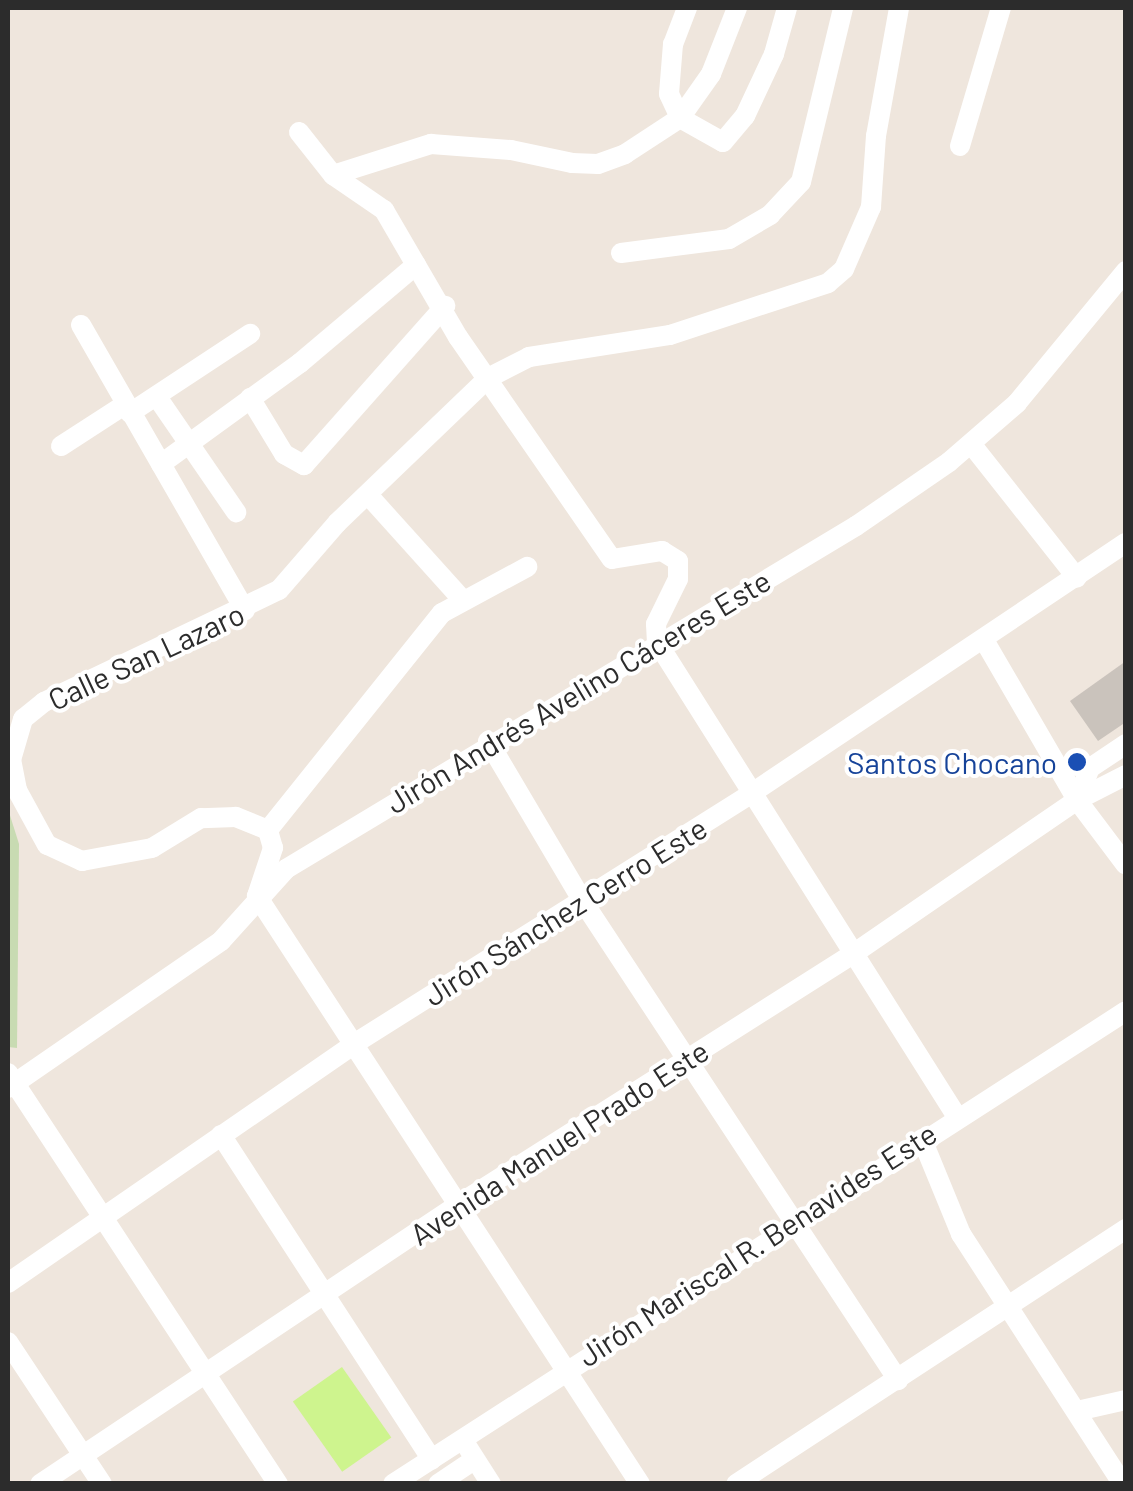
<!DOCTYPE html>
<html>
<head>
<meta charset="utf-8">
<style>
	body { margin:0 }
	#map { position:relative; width:1133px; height:1491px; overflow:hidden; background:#efe6dd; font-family:Barlow,sans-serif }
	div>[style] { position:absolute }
	.cemetery>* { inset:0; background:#c8dbb2 }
	.pitch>* { inset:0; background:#cef48e; transform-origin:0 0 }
	.building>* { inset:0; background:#cac3bc }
	.minor>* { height:20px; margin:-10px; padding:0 10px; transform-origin:10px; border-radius:10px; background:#fff }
	.dots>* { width:28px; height:28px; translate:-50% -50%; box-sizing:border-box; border:5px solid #fff; border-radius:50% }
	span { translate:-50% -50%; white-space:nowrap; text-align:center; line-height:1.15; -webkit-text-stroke:8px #fff; paint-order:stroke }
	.street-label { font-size:30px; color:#2c2c2c }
	.transit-label { font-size:30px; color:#164399 }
	.right { translate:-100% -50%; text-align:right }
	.frame { position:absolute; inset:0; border:10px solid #2c2c2c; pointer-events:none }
</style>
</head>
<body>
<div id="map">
	<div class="cemetery">
		<i style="clip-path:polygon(8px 809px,19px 844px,17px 1048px,8px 1047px)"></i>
	</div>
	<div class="pitch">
		<i style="left:342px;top:1367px;width:86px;height:60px;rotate:55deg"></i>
	</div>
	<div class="building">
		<i style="clip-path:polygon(1126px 661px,1126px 722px,1098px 741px,1070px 701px)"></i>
	</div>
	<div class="minor">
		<i style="left:687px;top:8px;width:39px;rotate:111deg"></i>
		<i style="left:673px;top:44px;width:50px;rotate:94.6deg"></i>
		<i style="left:669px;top:94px;width:26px;rotate:65deg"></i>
		<i style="left:680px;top:118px;width:49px;rotate:29.2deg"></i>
		<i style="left:723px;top:142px;width:34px;rotate:-50deg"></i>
		<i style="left:745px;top:116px;width:68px;rotate:-64.9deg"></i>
		<i style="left:774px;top:54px;width:48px;rotate:-74.2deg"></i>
		<i style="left:299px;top:132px;width:55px;rotate:51.7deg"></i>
		<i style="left:333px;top:175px;width:62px;rotate:34.5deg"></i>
		<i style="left:384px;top:210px;width:147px;rotate:59.8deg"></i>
		<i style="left:458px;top:337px;width:270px;rotate:55.3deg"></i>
		<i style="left:612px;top:559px;width:51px;rotate:-9.1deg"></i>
		<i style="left:662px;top:551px;width:19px;rotate:32deg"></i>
		<i style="left:678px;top:561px;width:18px;rotate:90deg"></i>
		<i style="left:678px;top:579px;width:50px;rotate:116.1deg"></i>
		<i style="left:656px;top:624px;width:18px;rotate:87deg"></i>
		<i style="left:657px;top:642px;width:562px;rotate:57.72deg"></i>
		<i style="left:960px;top:146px;width:144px;rotate:-73.5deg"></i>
		<i style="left:333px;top:175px;width:103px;rotate:-17.6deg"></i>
		<i style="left:431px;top:144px;width:80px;rotate:4.3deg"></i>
		<i style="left:511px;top:150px;width:62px;rotate:12deg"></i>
		<i style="left:572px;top:163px;width:26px;rotate:2deg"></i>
		<i style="left:598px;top:164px;width:29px;rotate:-20deg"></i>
		<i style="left:625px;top:154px;width:66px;rotate:-33.2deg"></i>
		<i style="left:680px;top:118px;width:54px;rotate:-54.8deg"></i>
		<i style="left:711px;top:74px;width:71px;rotate:-68.5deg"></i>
		<i style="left:621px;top:253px;width:109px;rotate:-7.4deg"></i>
		<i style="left:729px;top:239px;width:48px;rotate:-30.3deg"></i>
		<i style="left:770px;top:215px;width:45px;rotate:-46.8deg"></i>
		<i style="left:801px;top:182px;width:179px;rotate:-76.4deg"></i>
		<i style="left:81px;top:325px;width:329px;rotate:60.1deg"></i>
		<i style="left:157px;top:397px;width:140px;rotate:55.5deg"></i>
		<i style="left:250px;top:398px;width:66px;rotate:58.7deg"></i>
		<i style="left:284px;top:454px;width:23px;rotate:29deg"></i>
		<i style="left:304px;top:465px;width:213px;rotate:-48.4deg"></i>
		<i style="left:130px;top:413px;width:144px;rotate:-33.4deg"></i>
		<i style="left:972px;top:445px;width:169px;rotate:51.7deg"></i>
		<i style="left:61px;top:446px;width:77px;rotate:-32.9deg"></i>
		<i style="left:161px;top:464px;width:172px;rotate:-36deg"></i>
		<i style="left:300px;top:363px;width:152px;rotate:-40.2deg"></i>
		<i style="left:369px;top:496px;width:137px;rotate:48deg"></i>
		<i style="left:984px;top:640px;width:185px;rotate:59.8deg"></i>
		<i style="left:1077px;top:800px;width:81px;rotate:53deg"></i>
		<i style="left:488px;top:741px;width:185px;rotate:59.4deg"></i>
		<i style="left:582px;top:900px;width:575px;rotate:56.64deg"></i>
		<i style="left:1077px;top:800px;width:35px;rotate:-68deg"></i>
		<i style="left:1090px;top:768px;width:43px;rotate:-33.7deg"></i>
		<i style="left:268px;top:830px;width:278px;rotate:-51.3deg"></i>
		<i style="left:442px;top:613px;width:97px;rotate:-28.4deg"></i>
		<i style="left:8px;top:1073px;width:492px;rotate:56.7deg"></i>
		<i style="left:8px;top:1088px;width:259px;rotate:-34.6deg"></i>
		<i style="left:221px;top:941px;width:97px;rotate:-47.9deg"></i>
		<i style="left:286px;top:869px;width:665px;rotate:-31.04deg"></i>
		<i style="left:856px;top:526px;width:113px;rotate:-34.5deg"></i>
		<i style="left:949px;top:462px;width:90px;rotate:-40.9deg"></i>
		<i style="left:1017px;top:403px;width:171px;rotate:-50.5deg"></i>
		<i style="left:221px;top:1135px;width:387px;rotate:57deg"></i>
		<i style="left:922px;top:1139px;width:103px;rotate:67.7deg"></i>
		<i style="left:961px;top:1234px;width:298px;rotate:57.1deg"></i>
		<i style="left:8px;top:1283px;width:424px;rotate:-34.6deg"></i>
		<i style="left:357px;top:1042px;width:467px;rotate:-32.2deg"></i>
		<i style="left:752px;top:793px;width:450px;rotate:-33.8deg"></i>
		<i style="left:8px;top:1342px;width:170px;rotate:56.5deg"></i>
		<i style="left:1077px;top:1411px;width:50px;rotate:-12.7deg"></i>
		<i style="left:463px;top:1440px;width:52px;rotate:57.5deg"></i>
		<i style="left:40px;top:1484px;width:504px;rotate:-33.75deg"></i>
		<i style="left:459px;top:1204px;width:467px;rotate:-32.4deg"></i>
		<i style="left:853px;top:954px;width:272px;rotate:-34.5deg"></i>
		<i style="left:1077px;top:800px;width:55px;rotate:-27deg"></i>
		<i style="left:393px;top:1484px;width:872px;rotate:-32.83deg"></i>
		<i style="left:438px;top:1484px;width:43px;rotate:-33.7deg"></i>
		<i style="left:640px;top:1484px;width:702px;rotate:-123.08deg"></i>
		<i style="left:257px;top:896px;width:51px;rotate:-71.6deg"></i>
		<i style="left:273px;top:848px;width:19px;rotate:-106deg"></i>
		<i style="left:268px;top:830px;width:35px;rotate:-158deg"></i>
		<i style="left:236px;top:817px;width:35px;rotate:178deg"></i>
		<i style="left:201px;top:818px;width:57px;rotate:148.5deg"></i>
		<i style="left:152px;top:848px;width:71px;rotate:169.5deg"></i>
		<i style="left:82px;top:861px;width:38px;rotate:-155deg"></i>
		<i style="left:47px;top:845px;width:63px;rotate:-118.6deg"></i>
		<i style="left:17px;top:790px;width:31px;rotate:-101deg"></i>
		<i style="left:11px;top:760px;width:43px;rotate:-73.7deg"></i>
		<i style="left:23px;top:719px;width:27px;rotate:-39deg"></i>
		<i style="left:44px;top:702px;width:260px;rotate:-25.5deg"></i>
		<i style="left:279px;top:590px;width:89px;rotate:-49.1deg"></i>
		<i style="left:337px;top:523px;width:209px;rotate:-43.8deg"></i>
		<i style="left:488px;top:378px;width:46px;rotate:-27.1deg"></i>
		<i style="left:529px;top:357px;width:143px;rotate:-8.9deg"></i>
		<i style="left:670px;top:335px;width:166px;rotate:-18.2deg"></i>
		<i style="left:828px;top:283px;width:21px;rotate:-41deg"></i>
		<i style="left:844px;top:269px;width:68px;rotate:-66.5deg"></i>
		<i style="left:871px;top:207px;width:71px;rotate:-86deg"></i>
		<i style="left:876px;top:136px;width:130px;rotate:-79.8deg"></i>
		<i style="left:736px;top:1484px;width:466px;rotate:-33.2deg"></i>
	</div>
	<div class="dots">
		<i style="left:1077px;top:762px;background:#1a4fb4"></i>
	</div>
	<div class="street-label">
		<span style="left:146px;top:656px;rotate:-25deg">Calle San Lazaro</span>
		<span style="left:578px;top:691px;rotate:-31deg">Jirón Andrés Avelino Cáceres Este</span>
		<span style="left:565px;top:911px;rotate:-32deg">Jirón Sánchez Cerro Este</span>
		<span style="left:559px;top:1142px;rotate:-33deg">Avenida Manuel Prado Este</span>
		<span style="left:757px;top:1244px;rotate:-33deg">Jirón Mariscal R. Benavides Este</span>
	</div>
	<div class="transit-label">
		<span class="right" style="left:1057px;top:762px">Santos Chocano</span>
	</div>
	<div class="frame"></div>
</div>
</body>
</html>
